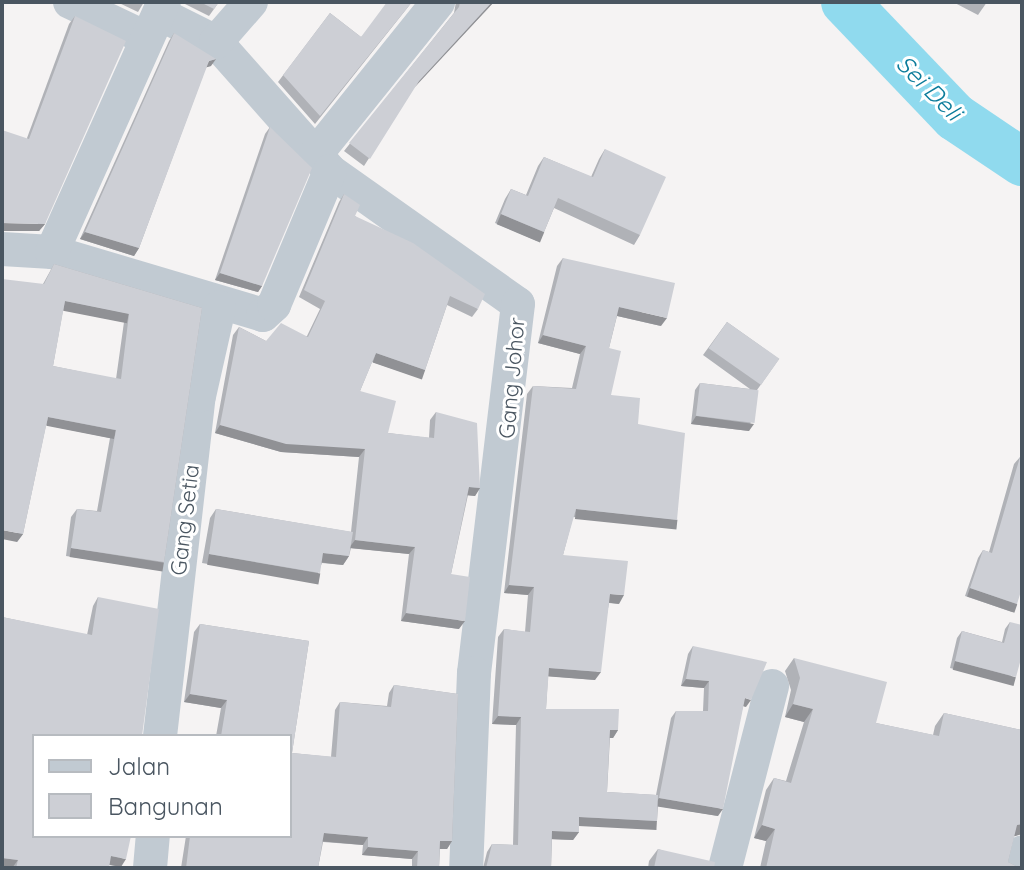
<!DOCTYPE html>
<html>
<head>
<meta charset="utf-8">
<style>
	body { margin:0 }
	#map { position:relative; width:1024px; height:870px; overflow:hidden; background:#f5f3f3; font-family:Quicksand,sans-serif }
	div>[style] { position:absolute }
	.river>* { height:48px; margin:-24px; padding:0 24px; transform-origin:24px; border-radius:24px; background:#90daee }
	.minor>* { height:34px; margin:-17px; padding:0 17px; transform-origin:17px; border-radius:17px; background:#c1cad2 }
	.wall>* { inset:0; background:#b0b2b7 }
	.shaded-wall>* { inset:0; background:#909195; transform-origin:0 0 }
	.building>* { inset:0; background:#cdcfd5; transform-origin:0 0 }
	span { translate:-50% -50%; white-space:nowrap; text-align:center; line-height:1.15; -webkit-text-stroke:6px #fff; paint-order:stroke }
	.street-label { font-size:22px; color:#4a5661 }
	.water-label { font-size:24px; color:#0c7c9b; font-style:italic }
	.frame { position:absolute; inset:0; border:4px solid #4a5661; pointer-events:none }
	.legend { position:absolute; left:32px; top:734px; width:260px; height:104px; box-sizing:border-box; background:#fff; border:2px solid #b7bbc0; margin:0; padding:10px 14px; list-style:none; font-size:24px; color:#4a5661 }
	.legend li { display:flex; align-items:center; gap:16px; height:40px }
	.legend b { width:40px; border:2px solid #b7bbc0 }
</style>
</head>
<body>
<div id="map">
	<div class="river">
		<i style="left:845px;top:2px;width:159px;rotate:46.3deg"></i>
		<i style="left:955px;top:117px;width:81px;rotate:33.9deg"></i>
	</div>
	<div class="minor">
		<i style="left:70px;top:2px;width:82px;rotate:25.3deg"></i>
		<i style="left:160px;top:14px;width:63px;rotate:26.6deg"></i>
		<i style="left:216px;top:42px;width:172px;rotate:48.5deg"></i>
		<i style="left:330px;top:171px;width:230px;rotate:35.3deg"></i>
		<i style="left:518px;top:304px;width:372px;rotate:96.8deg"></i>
		<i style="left:474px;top:673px;width:195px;rotate:92.3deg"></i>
		<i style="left:216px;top:42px;width:53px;rotate:-48.8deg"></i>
		<i style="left:316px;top:154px;width:195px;rotate:-51.2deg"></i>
		<i style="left:2px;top:249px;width:50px;rotate:3.4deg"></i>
		<i style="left:52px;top:252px;width:220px;rotate:16.6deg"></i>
		<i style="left:263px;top:315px;width:15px;rotate:-42deg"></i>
		<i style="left:274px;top:305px;width:145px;rotate:-67.3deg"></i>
		<i style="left:52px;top:252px;width:274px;rotate:-65.9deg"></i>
		<i style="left:160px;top:736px;width:342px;rotate:-83.5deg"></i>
		<i style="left:199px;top:396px;width:91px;rotate:-77.3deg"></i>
		<i style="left:150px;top:868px;width:32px;rotate:-85deg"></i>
		<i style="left:725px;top:868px;width:188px;rotate:-75.5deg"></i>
		<i style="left:1018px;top:868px;width:16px;rotate:-76deg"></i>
	</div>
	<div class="wall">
		<i style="clip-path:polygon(117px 2px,144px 2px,138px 12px)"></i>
		<i style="clip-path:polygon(183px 2px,219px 2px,209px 16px,183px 3px)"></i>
		<i style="clip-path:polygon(412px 2px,315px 124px,278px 82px,330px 13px,361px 37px)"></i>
		<i style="clip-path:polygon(456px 2px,494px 2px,415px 86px,364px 166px,344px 151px,454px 13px)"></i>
		<i style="clip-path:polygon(953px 2px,987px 2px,978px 15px)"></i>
		<i style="clip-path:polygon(75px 16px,45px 224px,39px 231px,27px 138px,69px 24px)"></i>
		<i style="clip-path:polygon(174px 33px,211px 66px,206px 67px,139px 248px,134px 256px,80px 239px,169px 41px)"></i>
		<i style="clip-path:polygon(270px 127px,262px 286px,258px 292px,215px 280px,265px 134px)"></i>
		<i style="clip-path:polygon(605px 149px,640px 235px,634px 245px,554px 208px,544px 232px,537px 241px,495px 223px,505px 199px,511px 189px,526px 195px,538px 166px,544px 157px,591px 177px,599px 159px)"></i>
		<i style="clip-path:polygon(344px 194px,355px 216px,478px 309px,472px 317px,447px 305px,425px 370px,420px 378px,372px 362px,360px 391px,388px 433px,429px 438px,430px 420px,436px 412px,480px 488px,475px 496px,468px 495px,451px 574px,459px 629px,401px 621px,409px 554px,351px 548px,349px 556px,343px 565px,322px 563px,314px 582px,202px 563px,210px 518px,216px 509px,351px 532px,359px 457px,281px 452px,215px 433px,233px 335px,239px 327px,266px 341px,307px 336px,320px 309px,299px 297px,339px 202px)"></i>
		<i style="clip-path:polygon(563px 258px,661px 326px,617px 316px,609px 348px,611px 395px,638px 424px,677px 520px,671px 528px,573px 517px,563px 555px,619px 604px,609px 603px,595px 680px,548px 676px,546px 709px,618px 730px,613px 738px,610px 738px,607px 792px,656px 795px,671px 718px,676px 711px,703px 711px,704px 688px,681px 686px,688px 654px,693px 646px,746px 707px,743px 706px,718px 816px,658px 806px,657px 821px,651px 829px,579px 825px,579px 832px,573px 840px,552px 839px,551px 868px,483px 868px,487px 852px,492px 844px,513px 845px,516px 725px,492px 724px,498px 637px,504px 629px,525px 632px,528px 595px,504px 593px,527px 394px,533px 386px,572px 388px,580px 354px,538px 343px,557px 266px)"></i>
		<i style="clip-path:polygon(evenodd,54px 264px,202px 308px,164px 562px,158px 570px,66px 556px,71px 517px,77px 509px,97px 511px,110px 438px,46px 425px,23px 534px,17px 542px,43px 284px,54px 264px,63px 310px,124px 322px,116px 379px,53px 366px,63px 310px)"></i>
		<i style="clip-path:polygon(727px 322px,779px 359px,757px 390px,749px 431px,691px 424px,695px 390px,700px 383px,750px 389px,703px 355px)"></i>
		<i style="clip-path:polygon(1020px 457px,1017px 604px,1012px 612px,965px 596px,978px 558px,983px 550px,989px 552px,1014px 464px)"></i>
		<i style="clip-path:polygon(98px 597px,121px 867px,109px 865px,109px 868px,12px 868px,2px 866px,2px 617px,87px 635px,93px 606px)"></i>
		<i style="clip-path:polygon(1010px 622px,1011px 684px,950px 668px,957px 638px,962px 631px,1002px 642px,1005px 629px)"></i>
		<i style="clip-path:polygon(200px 624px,309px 641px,292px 753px,331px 757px,335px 710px,340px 702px,387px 706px,389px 693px,394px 685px,458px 694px,452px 841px,447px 849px,440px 849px,439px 868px,412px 868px,412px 859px,362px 855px,363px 845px,323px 842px,318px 868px,181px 868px,186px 836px,290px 836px,290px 736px,216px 736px,221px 708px,184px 702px,194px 632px)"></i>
		<i style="clip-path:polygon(794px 658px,876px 723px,933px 735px,935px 726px,944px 713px,1022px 730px,1022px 834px,1014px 836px,1008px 862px,1020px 868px,760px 868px,766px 841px,754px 838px,766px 790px,774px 778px,786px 781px,804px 722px,785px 717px,791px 690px,785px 671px)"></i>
		<i style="clip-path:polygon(658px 849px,714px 868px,648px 868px,649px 861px)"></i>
	</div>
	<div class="shaded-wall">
		<i style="clip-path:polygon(492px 2px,494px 2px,414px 88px,419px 81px)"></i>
		<i style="clip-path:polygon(216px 59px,211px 66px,204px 68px,209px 61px)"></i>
		<i style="left:501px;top:214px;width:47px;height:11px;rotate:23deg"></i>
		<i style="clip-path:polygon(2px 223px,45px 224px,39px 231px,2px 231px)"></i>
		<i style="clip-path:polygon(85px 232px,139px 248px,134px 256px,80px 239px)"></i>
		<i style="clip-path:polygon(220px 273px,262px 286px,258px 292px,215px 280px)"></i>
		<i style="left:65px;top:301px;width:65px;height:10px;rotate:11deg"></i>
		<i style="clip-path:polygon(619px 307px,667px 318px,661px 326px,613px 315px)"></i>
		<i style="clip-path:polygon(543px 335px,586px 346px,580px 354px,538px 343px)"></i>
		<i style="left:376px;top:353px;width:52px;height:10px;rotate:19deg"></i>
		<i style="clip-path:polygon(696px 416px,754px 424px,749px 431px,691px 424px)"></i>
		<i style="left:48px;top:417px;width:69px;height:9px;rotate:11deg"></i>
		<i style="clip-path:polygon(220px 425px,365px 449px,359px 457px,281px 452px,215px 433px)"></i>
		<i style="clip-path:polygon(469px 487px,480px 488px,475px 496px,464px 495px)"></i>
		<i style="left:576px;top:509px;width:102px;height:10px;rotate:6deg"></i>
		<i style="clip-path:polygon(2px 530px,23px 534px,17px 542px,2px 539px)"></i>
		<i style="clip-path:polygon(355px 540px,415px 547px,409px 554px,349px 548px)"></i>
		<i style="left:71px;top:548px;width:94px;height:9px;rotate:9deg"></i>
		<i style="clip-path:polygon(323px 553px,349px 556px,343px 565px,317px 562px)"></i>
		<i style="left:209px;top:554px;width:113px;height:11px;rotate:10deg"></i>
		<i style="clip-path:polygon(509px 585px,534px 587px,528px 595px,504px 593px)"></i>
		<i style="left:970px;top:588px;width:50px;height:9px;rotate:19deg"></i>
		<i style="clip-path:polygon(610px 594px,624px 595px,619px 604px,604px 602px)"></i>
		<i style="clip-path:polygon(406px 613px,465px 621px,459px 629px,401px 621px)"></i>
		<i style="left:955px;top:661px;width:63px;height:9px;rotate:15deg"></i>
		<i style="clip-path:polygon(549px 668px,601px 672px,595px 680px,543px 676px)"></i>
		<i style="clip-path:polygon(686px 679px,709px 681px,704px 688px,681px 686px)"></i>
		<i style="clip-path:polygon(190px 694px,227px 700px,221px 708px,184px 702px)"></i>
		<i style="clip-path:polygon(745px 698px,751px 700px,746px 707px,740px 705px)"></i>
		<i style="clip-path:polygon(793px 704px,813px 709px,804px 722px,785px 717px)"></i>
		<i style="clip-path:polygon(498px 716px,521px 717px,516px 725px,492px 724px)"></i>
		<i style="clip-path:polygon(610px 730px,618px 730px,613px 738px,604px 738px)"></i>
		<i style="clip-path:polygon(659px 798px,723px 809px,718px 816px,654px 806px)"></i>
		<i style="left:579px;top:817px;width:78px;height:9px;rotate:3deg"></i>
		<i style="clip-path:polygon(1022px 824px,1022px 834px,1008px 838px,1017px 825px)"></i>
		<i style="clip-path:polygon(762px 825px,775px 829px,766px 841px,754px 838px)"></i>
		<i style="clip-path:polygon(552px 831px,579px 832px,573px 840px,547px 839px)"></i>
		<i style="clip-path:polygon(324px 833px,368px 837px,363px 845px,318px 841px)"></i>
		<i style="clip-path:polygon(440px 841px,452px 841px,447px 849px,435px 849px)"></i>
		<i style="clip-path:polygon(368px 847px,418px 851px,412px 859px,362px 855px)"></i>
		<i style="clip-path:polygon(111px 856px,126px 859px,121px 867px,106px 864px)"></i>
		<i style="clip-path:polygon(2px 858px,18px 860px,12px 868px,2px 866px)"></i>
	</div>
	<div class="building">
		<i style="clip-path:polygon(200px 2px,219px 2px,214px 9px)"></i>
		<i style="clip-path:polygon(387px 2px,412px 2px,320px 116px,283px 75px,330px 13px,361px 37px)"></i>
		<i style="clip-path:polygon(460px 2px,492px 2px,419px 81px,370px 159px,349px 143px,459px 7px)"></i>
		<i style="clip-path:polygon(75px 16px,126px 41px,45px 224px,2px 223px,2px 130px,29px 139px)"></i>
		<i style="clip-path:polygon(174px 33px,216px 59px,209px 61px,139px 248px,85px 232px)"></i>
		<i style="clip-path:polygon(270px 127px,312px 168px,262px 286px,220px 273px)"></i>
		<i style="clip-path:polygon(605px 149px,666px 177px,640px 235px,558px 198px,544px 232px,501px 214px,511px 189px,528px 196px,544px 157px,593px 177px)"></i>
		<i style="clip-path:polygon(344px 194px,360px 205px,355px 216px,413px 243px,485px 294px,478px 309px,450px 296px,425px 370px,376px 353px,360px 391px,396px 401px,388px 433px,434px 438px,436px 412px,477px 423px,480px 488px,469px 487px,451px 574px,470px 577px,465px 621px,406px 613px,415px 547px,355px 540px,365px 449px,286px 444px,220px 425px,239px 327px,266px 341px,281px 323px,308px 337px,325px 301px,304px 290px)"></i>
		<i style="clip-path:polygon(563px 258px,675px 283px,667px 318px,619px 307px,609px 348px,621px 351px,611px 395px,640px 398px,638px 424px,685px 433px,677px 520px,576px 509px,563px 555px,628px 561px,624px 595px,610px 594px,601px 672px,549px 668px,546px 709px,619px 709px,618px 730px,610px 730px,607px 792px,658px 795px,657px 821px,579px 817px,579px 832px,552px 831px,551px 868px,486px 868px,492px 844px,518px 845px,521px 717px,498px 716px,504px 629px,530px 632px,534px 587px,509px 585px,533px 386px,576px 389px,586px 346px,543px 335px)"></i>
		<i style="clip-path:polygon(evenodd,54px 264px,202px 308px,164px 562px,71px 548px,77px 509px,101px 512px,116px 430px,48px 417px,23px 534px,2px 530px,2px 279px,44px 284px,54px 264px,65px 301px,129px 314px,121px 379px,53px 366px,65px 301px)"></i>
		<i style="left:727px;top:322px;width:64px;height:32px;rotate:35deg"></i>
		<i style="left:700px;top:383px;width:59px;height:33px;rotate:7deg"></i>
		<i style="clip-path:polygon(1020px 457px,1022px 458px,1022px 588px,1017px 604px,970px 588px,983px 550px,992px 553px)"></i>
		<i style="clip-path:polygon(216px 509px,353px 532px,349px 556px,323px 553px,320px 573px,209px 554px)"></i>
		<i style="clip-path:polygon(98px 597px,159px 609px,142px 736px,34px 736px,34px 836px,131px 836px,126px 859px,111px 856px,109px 868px,16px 868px,18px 860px,2px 858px,2px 665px,3px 656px,2px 656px,2px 617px,92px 635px)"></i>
		<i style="clip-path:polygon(1010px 622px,1022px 625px,1022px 655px,1016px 677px,955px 661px,962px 631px,1004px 643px)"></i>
		<i style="clip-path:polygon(200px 624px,309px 641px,292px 753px,336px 757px,340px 702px,391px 707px,394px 685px,458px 694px,452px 841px,440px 841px,439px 868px,417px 868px,418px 851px,368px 847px,368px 837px,324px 833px,318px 868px,186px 868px,190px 836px,290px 836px,290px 736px,221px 736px,227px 700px,190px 694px)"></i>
		<i style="clip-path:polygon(693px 646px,767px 662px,751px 700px,745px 698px,723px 809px,659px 798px,676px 711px,708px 711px,709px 681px,686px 679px)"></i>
		<i style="clip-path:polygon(794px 658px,887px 682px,876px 723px,939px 736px,944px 713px,1022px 730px,1022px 824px,1017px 825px,1008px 862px,1020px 868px,766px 868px,775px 829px,762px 825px,774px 778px,791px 783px,813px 709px,793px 704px,800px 678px)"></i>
		<i style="clip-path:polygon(658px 849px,715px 862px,714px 868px,654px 868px)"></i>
	</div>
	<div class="street-label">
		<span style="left:512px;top:378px;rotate:-85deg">Gang Johor</span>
		<span style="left:185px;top:520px;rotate:-83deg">Gang Setia</span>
	</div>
	<div class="water-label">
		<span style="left:929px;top:88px;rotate:45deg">Sei Deli</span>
	</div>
	<div class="frame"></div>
	<ul class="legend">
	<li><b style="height:10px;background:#c1cad2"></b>Jalan</li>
	<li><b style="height:22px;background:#cdcfd5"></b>Bangunan</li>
	</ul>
</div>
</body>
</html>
